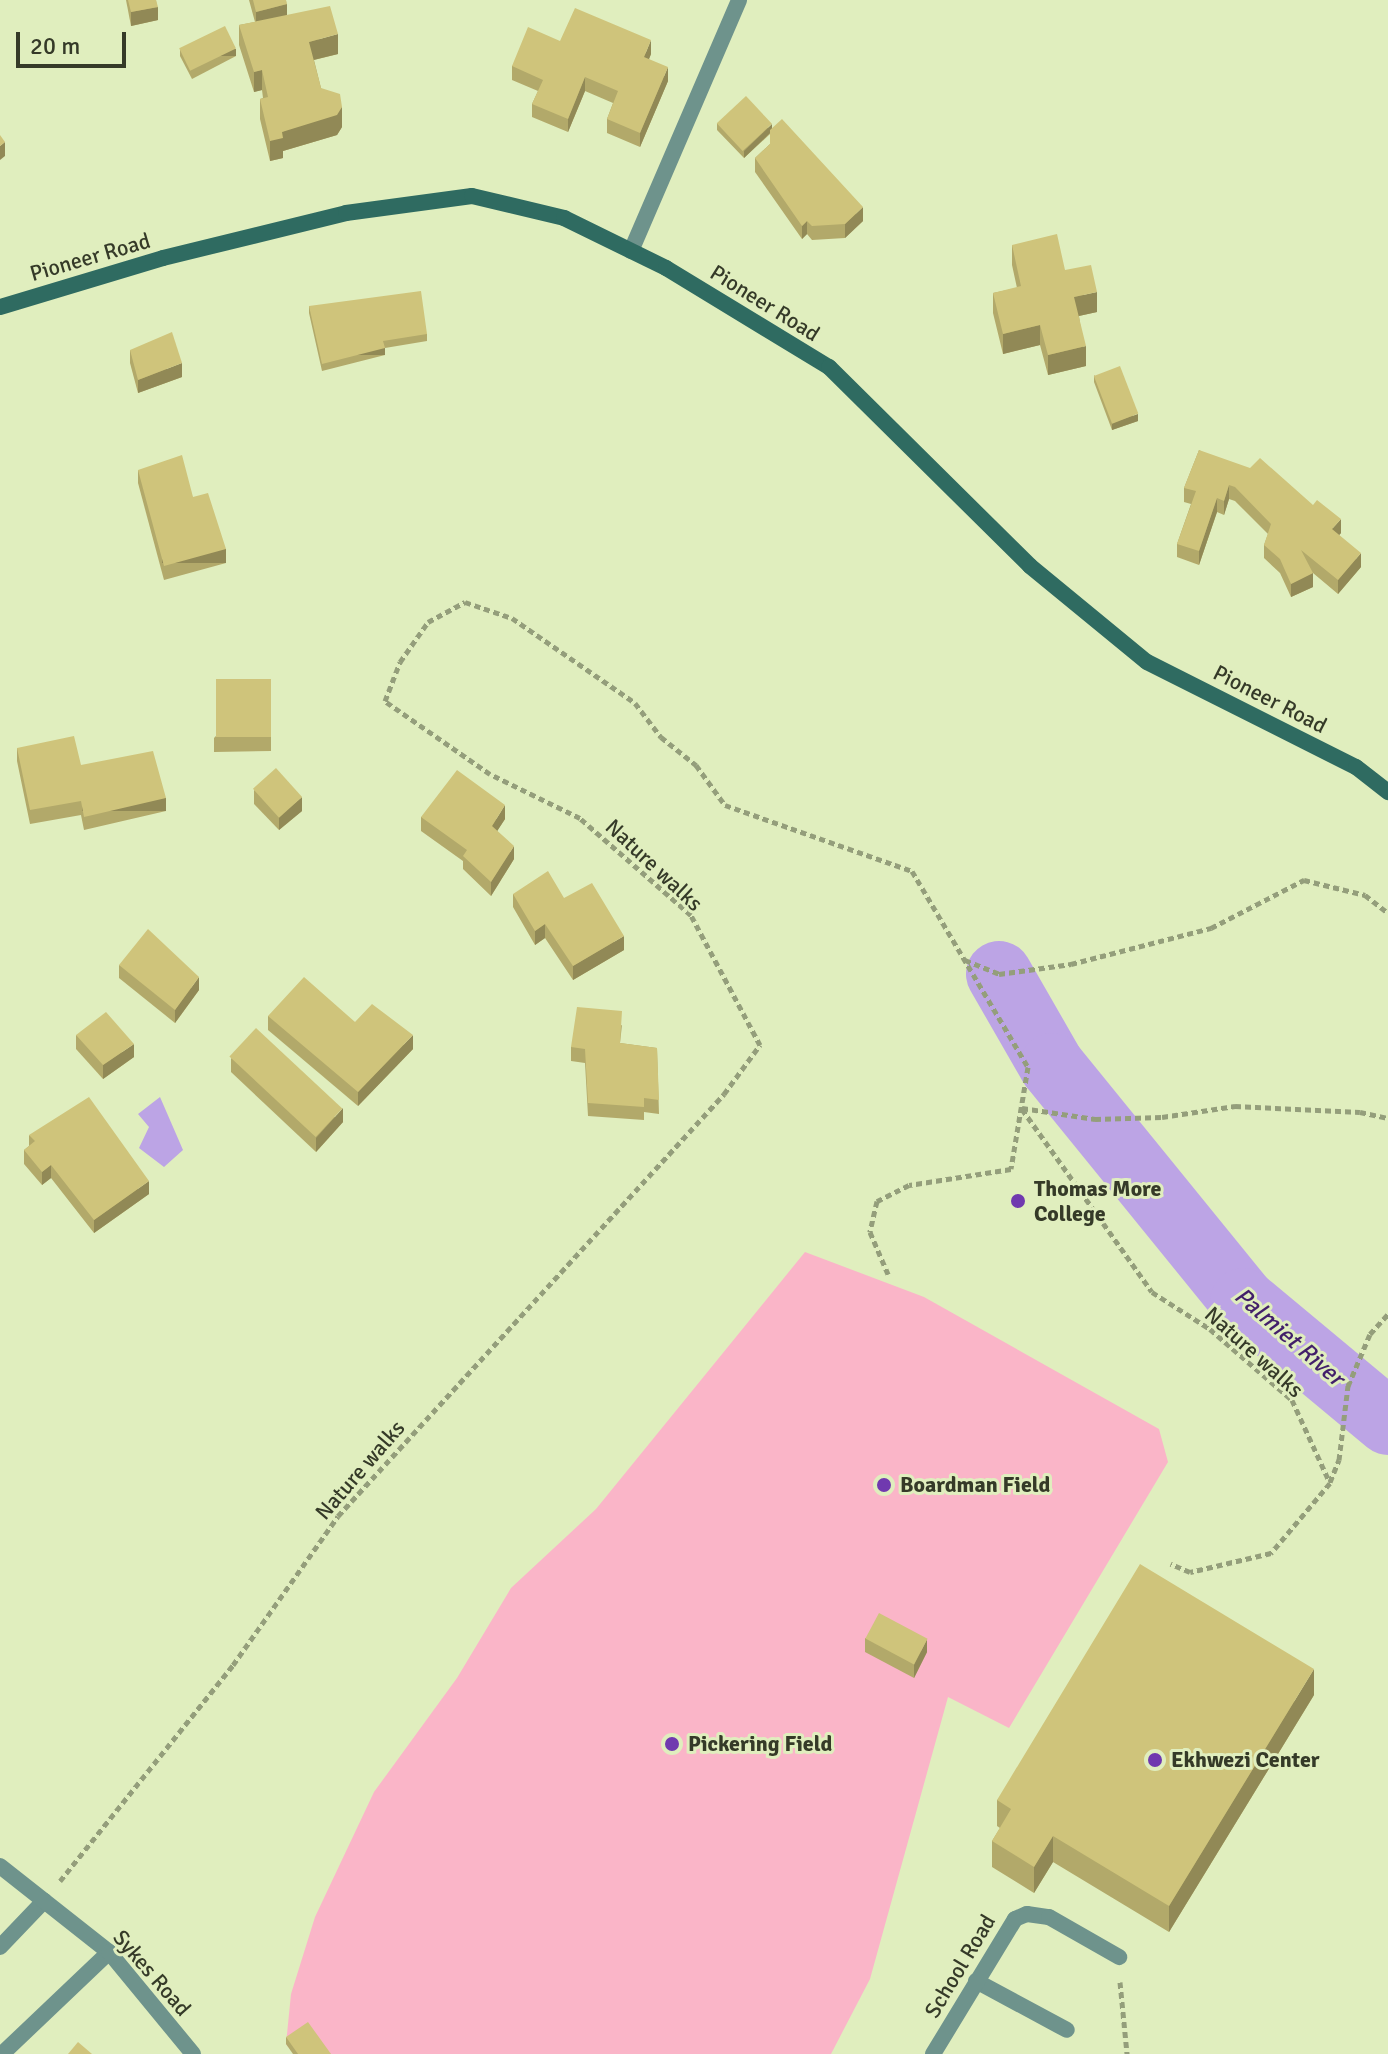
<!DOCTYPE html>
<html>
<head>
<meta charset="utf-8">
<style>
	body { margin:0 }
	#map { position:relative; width:1388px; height:2054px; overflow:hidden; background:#e0eebe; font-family:Signika,sans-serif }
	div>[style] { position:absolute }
	.green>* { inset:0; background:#fab5c8 }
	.water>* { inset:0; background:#bca4e5 }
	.river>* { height:66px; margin:-33px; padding:0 33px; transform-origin:33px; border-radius:33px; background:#bca4e5 }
	.path>* { height:5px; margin-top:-2.5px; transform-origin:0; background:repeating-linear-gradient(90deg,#949e7b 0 6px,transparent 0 10px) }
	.lane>* { height:16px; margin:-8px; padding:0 8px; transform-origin:8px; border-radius:8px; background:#6e938c }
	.street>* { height:16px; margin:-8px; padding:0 8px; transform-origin:8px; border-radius:8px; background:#6e938c }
	.secondary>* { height:16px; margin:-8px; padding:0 8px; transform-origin:8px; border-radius:8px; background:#2f6b61 }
	.wall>* { inset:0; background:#b2a96a }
	.shaded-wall>* { inset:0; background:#918956; transform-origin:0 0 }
	.building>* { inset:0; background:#cfc47b; transform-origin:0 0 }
	.dots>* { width:22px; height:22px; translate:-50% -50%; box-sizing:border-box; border:4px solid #e0eebe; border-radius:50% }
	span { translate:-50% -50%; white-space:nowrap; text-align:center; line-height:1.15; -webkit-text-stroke:6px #e0eebe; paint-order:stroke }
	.street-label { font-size:22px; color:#353a28 }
	.poi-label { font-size:22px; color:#353a28; font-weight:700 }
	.left { translate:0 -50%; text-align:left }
	.water-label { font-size:24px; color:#421f6a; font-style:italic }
	.scale { position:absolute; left:16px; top:32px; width:110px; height:36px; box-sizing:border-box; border:4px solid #353a28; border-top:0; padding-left:10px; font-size:24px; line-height:28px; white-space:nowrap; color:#353a28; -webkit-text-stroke:6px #e0eebe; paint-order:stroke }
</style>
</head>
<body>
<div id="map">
	<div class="green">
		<i style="clip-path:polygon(805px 1252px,924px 1297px,1159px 1429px,1168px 1462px,1009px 1728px,948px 1697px,870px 1979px,831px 2054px,294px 2054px,286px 2044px,291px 1994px,315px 1917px,374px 1792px,457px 1678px,511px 1588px,596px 1509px)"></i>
	</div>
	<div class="water">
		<i style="clip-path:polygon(160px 1097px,183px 1150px,164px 1167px,139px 1148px,149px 1127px,138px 1114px)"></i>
	</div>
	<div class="river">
		<i style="left:999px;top:974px;width:106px;rotate:60.1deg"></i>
		<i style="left:1052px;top:1066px;width:303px;rotate:50.9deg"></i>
		<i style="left:1243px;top:1301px;width:189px;rotate:39.8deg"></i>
	</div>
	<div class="path">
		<i style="left:965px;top:960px;width:37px;rotate:22deg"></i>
		<i style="left:999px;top:974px;width:73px;rotate:-7.9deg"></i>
		<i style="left:1071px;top:964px;width:145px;rotate:-14.4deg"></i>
		<i style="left:1211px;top:928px;width:105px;rotate:-27.3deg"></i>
		<i style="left:1304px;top:880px;width:63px;rotate:13.8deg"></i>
		<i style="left:1365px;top:895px;width:29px;rotate:38deg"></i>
		<i style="left:1022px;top:1108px;width:74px;rotate:8.6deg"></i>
		<i style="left:1095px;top:1119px;width:67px;rotate:-1.7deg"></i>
		<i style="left:1162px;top:1117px;width:74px;rotate:-8.6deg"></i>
		<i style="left:1235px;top:1106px;width:125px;rotate:2.7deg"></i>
		<i style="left:1360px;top:1112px;width:29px;rotate:12deg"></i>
		<i style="left:1022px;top:1109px;width:224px;rotate:54.6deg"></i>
		<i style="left:1152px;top:1292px;width:69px;rotate:32.5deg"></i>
		<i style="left:1210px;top:1329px;width:108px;rotate:40.9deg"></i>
		<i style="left:1292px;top:1400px;width:91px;rotate:65.4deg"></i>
		<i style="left:1330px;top:1483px;width:92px;rotate:130.1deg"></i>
		<i style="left:1271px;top:1553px;width:83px;rotate:166.8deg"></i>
		<i style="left:1190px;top:1572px;width:21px;rotate:-157deg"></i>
		<i style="left:1330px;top:1482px;width:24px;rotate:-68deg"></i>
		<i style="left:1339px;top:1460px;width:75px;rotate:-83.1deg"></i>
		<i style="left:1348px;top:1386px;width:56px;rotate:-67.1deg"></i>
		<i style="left:1370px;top:1334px;width:27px;rotate:-48deg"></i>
		<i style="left:60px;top:1881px;width:277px;rotate:-51.3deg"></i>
		<i style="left:233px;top:1665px;width:182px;rotate:-54.8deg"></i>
		<i style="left:338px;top:1516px;width:572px;rotate:-47.55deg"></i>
		<i style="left:724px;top:1094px;width:61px;rotate:-53.7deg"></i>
		<i style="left:760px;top:1045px;width:147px;rotate:-118deg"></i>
		<i style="left:691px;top:915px;width:147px;rotate:-138.9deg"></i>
		<i style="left:580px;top:818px;width:100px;rotate:-153.9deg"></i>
		<i style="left:490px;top:774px;width:128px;rotate:-145.2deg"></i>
		<i style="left:385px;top:701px;width:42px;rotate:-69deg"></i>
		<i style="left:400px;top:662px;width:49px;rotate:-55deg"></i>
		<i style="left:428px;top:622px;width:42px;rotate:-28.4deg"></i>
		<i style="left:465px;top:602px;width:50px;rotate:18.8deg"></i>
		<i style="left:512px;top:618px;width:150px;rotate:34.6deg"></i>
		<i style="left:635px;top:703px;width:43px;rotate:52.6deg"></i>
		<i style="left:661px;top:737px;width:45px;rotate:38.7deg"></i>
		<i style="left:696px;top:765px;width:49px;rotate:54.1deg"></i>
		<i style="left:725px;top:805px;width:198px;rotate:19.4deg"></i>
		<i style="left:912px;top:871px;width:228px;rotate:59.4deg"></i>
		<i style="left:1028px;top:1067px;width:103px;rotate:99.5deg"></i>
		<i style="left:1011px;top:1169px;width:103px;rotate:171.1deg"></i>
		<i style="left:909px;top:1185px;width:36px;rotate:153deg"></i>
		<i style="left:877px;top:1201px;width:32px;rotate:103deg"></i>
		<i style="left:870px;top:1232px;width:46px;rotate:66.8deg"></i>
		<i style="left:1120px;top:1982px;width:72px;rotate:84.4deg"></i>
	</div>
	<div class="lane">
		<i style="left:0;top:1947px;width:64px;rotate:-46.3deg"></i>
		<i style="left:976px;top:1981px;width:103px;rotate:28.3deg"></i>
		<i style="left:2px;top:2054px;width:148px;rotate:-43.6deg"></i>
		<i style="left:933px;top:2054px;width:158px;rotate:-58.7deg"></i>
		<i style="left:1015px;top:1919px;width:13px;rotate:-23deg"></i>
		<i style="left:1027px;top:1914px;width:22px;rotate:8deg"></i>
		<i style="left:1049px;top:1917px;width:81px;rotate:29.7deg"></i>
	</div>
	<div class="street">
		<i style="left:631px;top:251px;width:273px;rotate:-66.7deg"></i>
		<i style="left:0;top:1866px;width:139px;rotate:38.3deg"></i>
		<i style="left:109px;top:1952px;width:132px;rotate:50.5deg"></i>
	</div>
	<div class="secondary">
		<i style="left:0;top:307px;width:170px;rotate:-16.7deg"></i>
		<i style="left:163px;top:258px;width:188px;rotate:-13.8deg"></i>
		<i style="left:346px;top:213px;width:127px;rotate:-7.7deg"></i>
		<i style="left:472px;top:196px;width:95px;rotate:13.4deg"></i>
		<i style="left:564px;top:218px;width:114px;rotate:26.1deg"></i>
		<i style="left:666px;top:268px;width:191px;rotate:31.3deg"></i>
		<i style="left:829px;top:367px;width:283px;rotate:44.7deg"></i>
		<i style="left:1030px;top:566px;width:151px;rotate:39.4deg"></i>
		<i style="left:1147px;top:662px;width:234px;rotate:26.7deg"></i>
		<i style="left:1356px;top:767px;width:41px;rotate:38deg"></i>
	</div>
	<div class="wall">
		<i style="clip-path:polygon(126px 0,156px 0,158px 20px,131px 26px)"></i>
		<i style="clip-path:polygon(249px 0,286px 0,287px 15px,338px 54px,314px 60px,321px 88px,342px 127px,337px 135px,283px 151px,283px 158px,270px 161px,260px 119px,260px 99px,263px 98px,262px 90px,254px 92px,239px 45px,239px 25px,255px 22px)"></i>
		<i style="clip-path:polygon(560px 41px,651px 54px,649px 59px,668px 81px,640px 147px,607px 133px,607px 119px,613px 103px,585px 91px,568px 132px,532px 117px,532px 104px,538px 91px,512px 80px,512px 66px)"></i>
		<i style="clip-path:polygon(180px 49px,236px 56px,192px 79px,180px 56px)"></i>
		<i style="clip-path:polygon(717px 123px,772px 128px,863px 221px,845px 238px,812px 240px,807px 234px,802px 239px,755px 172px,755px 158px,770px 144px,770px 134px,744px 158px,717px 130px)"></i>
		<i style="clip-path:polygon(1012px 245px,1065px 270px,1097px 312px,1079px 316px,1086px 366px,1048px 375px,1040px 345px,1003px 354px,993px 313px,993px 293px,1017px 288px,1012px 265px)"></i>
		<i style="clip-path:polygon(309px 306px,427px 334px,427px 341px,385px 348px,385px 355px,322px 371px,309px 313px)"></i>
		<i style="clip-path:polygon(130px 350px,182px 377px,138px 393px,130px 363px)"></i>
		<i style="clip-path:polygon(1094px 375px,1138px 421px,1112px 430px,1094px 382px)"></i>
		<i style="clip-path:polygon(1199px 450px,1341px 533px,1339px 535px,1361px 567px,1338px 594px,1313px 573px,1313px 587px,1291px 597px,1280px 573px,1264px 558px,1264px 545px,1268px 534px,1235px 501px,1229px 499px,1224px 515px,1217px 512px,1199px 565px,1177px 557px,1177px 544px,1191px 504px,1184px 502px,1184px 488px)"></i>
		<i style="clip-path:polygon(138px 470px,193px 497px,226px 563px,164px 580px,138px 483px)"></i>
		<i style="clip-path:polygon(271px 679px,271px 751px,214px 752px,214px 738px)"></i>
		<i style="clip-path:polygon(17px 748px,81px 765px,166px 811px,84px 830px,81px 815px,30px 824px,17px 761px)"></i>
		<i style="clip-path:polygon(254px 790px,302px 811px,279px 830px,254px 804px)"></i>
		<i style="clip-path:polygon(421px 817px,505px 819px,497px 831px,514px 859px,491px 896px,463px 869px,463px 861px,421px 831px)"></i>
		<i style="clip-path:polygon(513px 894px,564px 898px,624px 950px,573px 980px,545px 938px,535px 945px,513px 907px)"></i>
		<i style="clip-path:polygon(119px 965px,199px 990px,175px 1023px,119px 978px)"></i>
		<i style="clip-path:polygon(268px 1016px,355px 1022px,413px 1049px,358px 1106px,268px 1030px)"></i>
		<i style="clip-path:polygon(622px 1025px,620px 1043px,657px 1048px,659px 1114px,644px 1112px,644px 1120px,588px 1116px,585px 1063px,571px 1061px,571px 1047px)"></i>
		<i style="clip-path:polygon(76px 1035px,134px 1057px,103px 1079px,76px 1049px)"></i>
		<i style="clip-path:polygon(231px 1058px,343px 1122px,316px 1152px,231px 1072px)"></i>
		<i style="clip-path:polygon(29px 1135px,149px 1194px,94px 1233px,51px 1178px,42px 1185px,24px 1164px,24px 1150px,29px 1146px)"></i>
		<i style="clip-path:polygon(865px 1638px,927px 1652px,914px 1678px,865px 1652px)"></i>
		<i style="clip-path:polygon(1314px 1695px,1169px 1932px,1053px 1862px,1034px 1893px,992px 1867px,992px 1841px,1000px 1828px,997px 1826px,997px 1800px)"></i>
		<i style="clip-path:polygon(286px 2037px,331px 2054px,293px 2054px,286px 2044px)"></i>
	</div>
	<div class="shaded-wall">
		<i style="clip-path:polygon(287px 4px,287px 17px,256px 26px,256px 12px)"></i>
		<i style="clip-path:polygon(158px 7px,158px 20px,131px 26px,131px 12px)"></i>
		<i style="clip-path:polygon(338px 34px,338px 54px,309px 61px,309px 42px)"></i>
		<i style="clip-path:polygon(651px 40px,651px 54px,644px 71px,644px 57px)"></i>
		<i style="left:236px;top:49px;width:7px;height:50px;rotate:90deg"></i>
		<i style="clip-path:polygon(668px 67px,668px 81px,640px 147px,640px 133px)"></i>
		<i style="clip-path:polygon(262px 70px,262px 90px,254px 92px,254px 72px)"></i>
		<i style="clip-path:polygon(585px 77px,585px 91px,568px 132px,568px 119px)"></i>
		<i style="clip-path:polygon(342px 107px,342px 127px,337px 135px,283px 151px,283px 158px,270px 161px,270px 141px,282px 132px)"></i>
		<i style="clip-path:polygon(772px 124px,772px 131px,744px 158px,744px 151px)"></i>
		<i style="clip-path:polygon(5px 142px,5px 156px,0 160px,0 146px)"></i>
		<i style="clip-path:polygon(863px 207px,863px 221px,845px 238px,845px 224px)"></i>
		<i style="clip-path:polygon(807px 221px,807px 234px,802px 239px,802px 226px)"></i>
		<i style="clip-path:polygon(1097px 292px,1097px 312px,1074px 317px,1074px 297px)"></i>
		<i style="clip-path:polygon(1040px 325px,1040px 345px,1003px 354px,1003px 334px)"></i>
		<i style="clip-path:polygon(1086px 346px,1086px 366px,1048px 375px,1048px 355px)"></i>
		<i style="left:385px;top:348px;width:7px;height:65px;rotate:90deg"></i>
		<i style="clip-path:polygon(182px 363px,182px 377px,138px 393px,138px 380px)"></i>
		<i style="clip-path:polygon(1138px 414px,1138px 421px,1112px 430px,1112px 423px)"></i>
		<i style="clip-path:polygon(1229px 485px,1229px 499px,1224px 515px,1224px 501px)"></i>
		<i style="clip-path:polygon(1217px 498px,1217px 512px,1199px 565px,1199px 551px)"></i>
		<i style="clip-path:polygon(1341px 519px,1341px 533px,1332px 543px,1332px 529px)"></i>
		<i style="left:226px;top:549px;width:14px;height:64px;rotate:90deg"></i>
		<i style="clip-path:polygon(1361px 553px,1361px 567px,1338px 594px,1338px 580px)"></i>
		<i style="clip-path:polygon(1313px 573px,1313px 587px,1291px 597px,1291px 584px)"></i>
		<i style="clip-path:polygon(302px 797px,302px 811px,279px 830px,279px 816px)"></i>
		<i style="left:166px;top:798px;width:13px;height:84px;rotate:90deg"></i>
		<i style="clip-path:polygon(505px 805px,505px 819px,492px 839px,492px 826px)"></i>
		<i style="clip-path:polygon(514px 846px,514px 859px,491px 896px,491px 882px)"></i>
		<i style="clip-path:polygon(545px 924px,545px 938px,535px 945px,535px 931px)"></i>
		<i style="clip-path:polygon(624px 936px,624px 950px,573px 980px,573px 966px)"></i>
		<i style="clip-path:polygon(199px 977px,199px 990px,175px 1023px,175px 1010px)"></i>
		<i style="clip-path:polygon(413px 1035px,413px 1049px,358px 1106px,358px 1092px)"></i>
		<i style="clip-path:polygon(134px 1044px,134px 1057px,103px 1079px,103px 1065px)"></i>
		<i style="clip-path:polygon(343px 1108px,343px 1122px,316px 1152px,316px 1138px)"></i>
		<i style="clip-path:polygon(51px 1165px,51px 1178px,42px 1185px,42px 1172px)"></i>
		<i style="clip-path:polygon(149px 1181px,149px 1194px,94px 1233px,94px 1220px)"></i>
		<i style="clip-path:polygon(927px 1639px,927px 1652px,914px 1678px,914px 1665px)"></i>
		<i style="clip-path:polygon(1314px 1669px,1314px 1695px,1169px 1932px,1169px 1906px)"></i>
		<i style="clip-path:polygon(1053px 1836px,1053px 1862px,1034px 1893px,1034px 1867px)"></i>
	</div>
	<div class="building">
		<i style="clip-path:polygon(128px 0,156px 0,158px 7px,131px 12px)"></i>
		<i style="clip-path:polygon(253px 0,286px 0,287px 4px,256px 12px)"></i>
		<i style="clip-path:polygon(330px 6px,338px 34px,309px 42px,321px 88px,340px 94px,342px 107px,337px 115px,282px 132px,283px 138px,270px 141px,260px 99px,268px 97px,262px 70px,254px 72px,239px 25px)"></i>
		<i style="clip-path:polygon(575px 8px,651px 40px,644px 57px,668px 67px,640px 133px,607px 119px,618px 91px,585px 77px,568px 119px,532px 104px,543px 80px,512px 66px,528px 27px,560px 41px)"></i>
		<i style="left:225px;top:26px;width:25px;height:51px;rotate:64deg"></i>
		<i style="left:746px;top:96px;width:38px;height:40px;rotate:47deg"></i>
		<i style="clip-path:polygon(782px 119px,863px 207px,845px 224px,812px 226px,807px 221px,802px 226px,755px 158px,770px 144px,770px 130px)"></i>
		<i style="clip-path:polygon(0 135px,5px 142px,0 146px)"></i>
		<i style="clip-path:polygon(1057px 234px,1065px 270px,1091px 265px,1097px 292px,1074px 297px,1086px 346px,1048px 355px,1040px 325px,1003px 334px,993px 293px,1021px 286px,1012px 245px)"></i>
		<i style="clip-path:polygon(421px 291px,427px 334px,383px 341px,385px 348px,322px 364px,309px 306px)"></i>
		<i style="clip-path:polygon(172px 332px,182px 363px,138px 380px,130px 350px)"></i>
		<i style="left:1120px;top:366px;width:51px;height:28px;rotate:69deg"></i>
		<i style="clip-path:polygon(1199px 450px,1250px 468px,1260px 458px,1313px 505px,1317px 500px,1341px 519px,1332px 529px,1361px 553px,1338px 580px,1301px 550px,1313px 573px,1291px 584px,1280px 559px,1264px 545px,1271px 524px,1235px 487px,1229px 485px,1224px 501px,1217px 498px,1199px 551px,1177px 544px,1196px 491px,1184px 488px)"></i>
		<i style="clip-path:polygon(182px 455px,193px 497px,208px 493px,226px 549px,164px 566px,138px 470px)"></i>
		<i style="left:271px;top:679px;width:58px;height:55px;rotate:90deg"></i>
		<i style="clip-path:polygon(74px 736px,81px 765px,153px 751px,166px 798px,84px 817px,81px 801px,30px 810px,17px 748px)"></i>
		<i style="left:276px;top:768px;width:39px;height:31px;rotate:48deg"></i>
		<i style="clip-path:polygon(457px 770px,505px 805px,492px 826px,514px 846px,491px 882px,463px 856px,467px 850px,421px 817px)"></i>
		<i style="clip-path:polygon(548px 871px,564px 898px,592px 883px,624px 936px,573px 966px,545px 924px,535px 931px,513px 894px)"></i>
		<i style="clip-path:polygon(148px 929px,199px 977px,175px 1010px,119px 965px)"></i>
		<i style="clip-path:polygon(304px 977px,355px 1022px,372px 1004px,413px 1035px,358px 1092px,268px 1016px)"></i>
		<i style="clip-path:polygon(577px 1007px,622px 1011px,620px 1043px,657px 1048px,659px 1100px,644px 1098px,644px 1107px,588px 1103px,585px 1049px,571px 1047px)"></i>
		<i style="clip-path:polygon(106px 1012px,134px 1044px,103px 1065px,76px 1035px)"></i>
		<i style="left:256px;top:1028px;width:118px;height:39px;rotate:43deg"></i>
		<i style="clip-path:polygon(89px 1097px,149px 1181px,94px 1220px,51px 1165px,42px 1172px,24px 1150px,35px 1141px,29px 1135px)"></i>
		<i style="clip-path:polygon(1140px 1564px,1314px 1669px,1169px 1906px,1053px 1836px,1034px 1867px,992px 1841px,1011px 1809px,997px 1800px)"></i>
		<i style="left:879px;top:1613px;width:55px;height:29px;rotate:28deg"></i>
		<i style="clip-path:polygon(308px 2022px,331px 2054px,298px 2054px,286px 2037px)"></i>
		<i style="clip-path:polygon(78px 2042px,92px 2054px,68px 2054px)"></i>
	</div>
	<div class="dots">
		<i style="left:1018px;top:1201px;background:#7039af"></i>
		<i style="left:884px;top:1485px;background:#7039af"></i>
		<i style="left:672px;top:1744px;background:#7039af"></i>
		<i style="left:1155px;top:1760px;background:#7039af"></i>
	</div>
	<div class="street-label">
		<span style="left:90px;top:257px;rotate:-16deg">Pioneer Road</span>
		<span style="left:765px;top:303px;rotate:32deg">Pioneer Road</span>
		<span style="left:1270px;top:699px;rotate:27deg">Pioneer Road</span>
		<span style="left:654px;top:865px;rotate:43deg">Nature walks</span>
		<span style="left:1254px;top:1352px;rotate:42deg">Nature walks</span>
		<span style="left:360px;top:1470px;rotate:-49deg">Nature walks</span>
		<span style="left:960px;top:1966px;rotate:-59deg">School Road</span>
		<span style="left:152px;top:1973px;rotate:49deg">Sykes Road</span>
	</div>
	<div class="poi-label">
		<span class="left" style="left:1034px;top:1201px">Thomas More<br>College</span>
		<span class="left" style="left:900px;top:1485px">Boardman Field</span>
		<span class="left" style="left:688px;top:1744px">Pickering Field</span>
		<span class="left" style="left:1171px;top:1760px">Ekhwezi Center</span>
	</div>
	<div class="water-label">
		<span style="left:1289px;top:1337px;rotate:41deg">Palmiet River</span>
	</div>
	<div class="scale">20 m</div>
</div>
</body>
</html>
